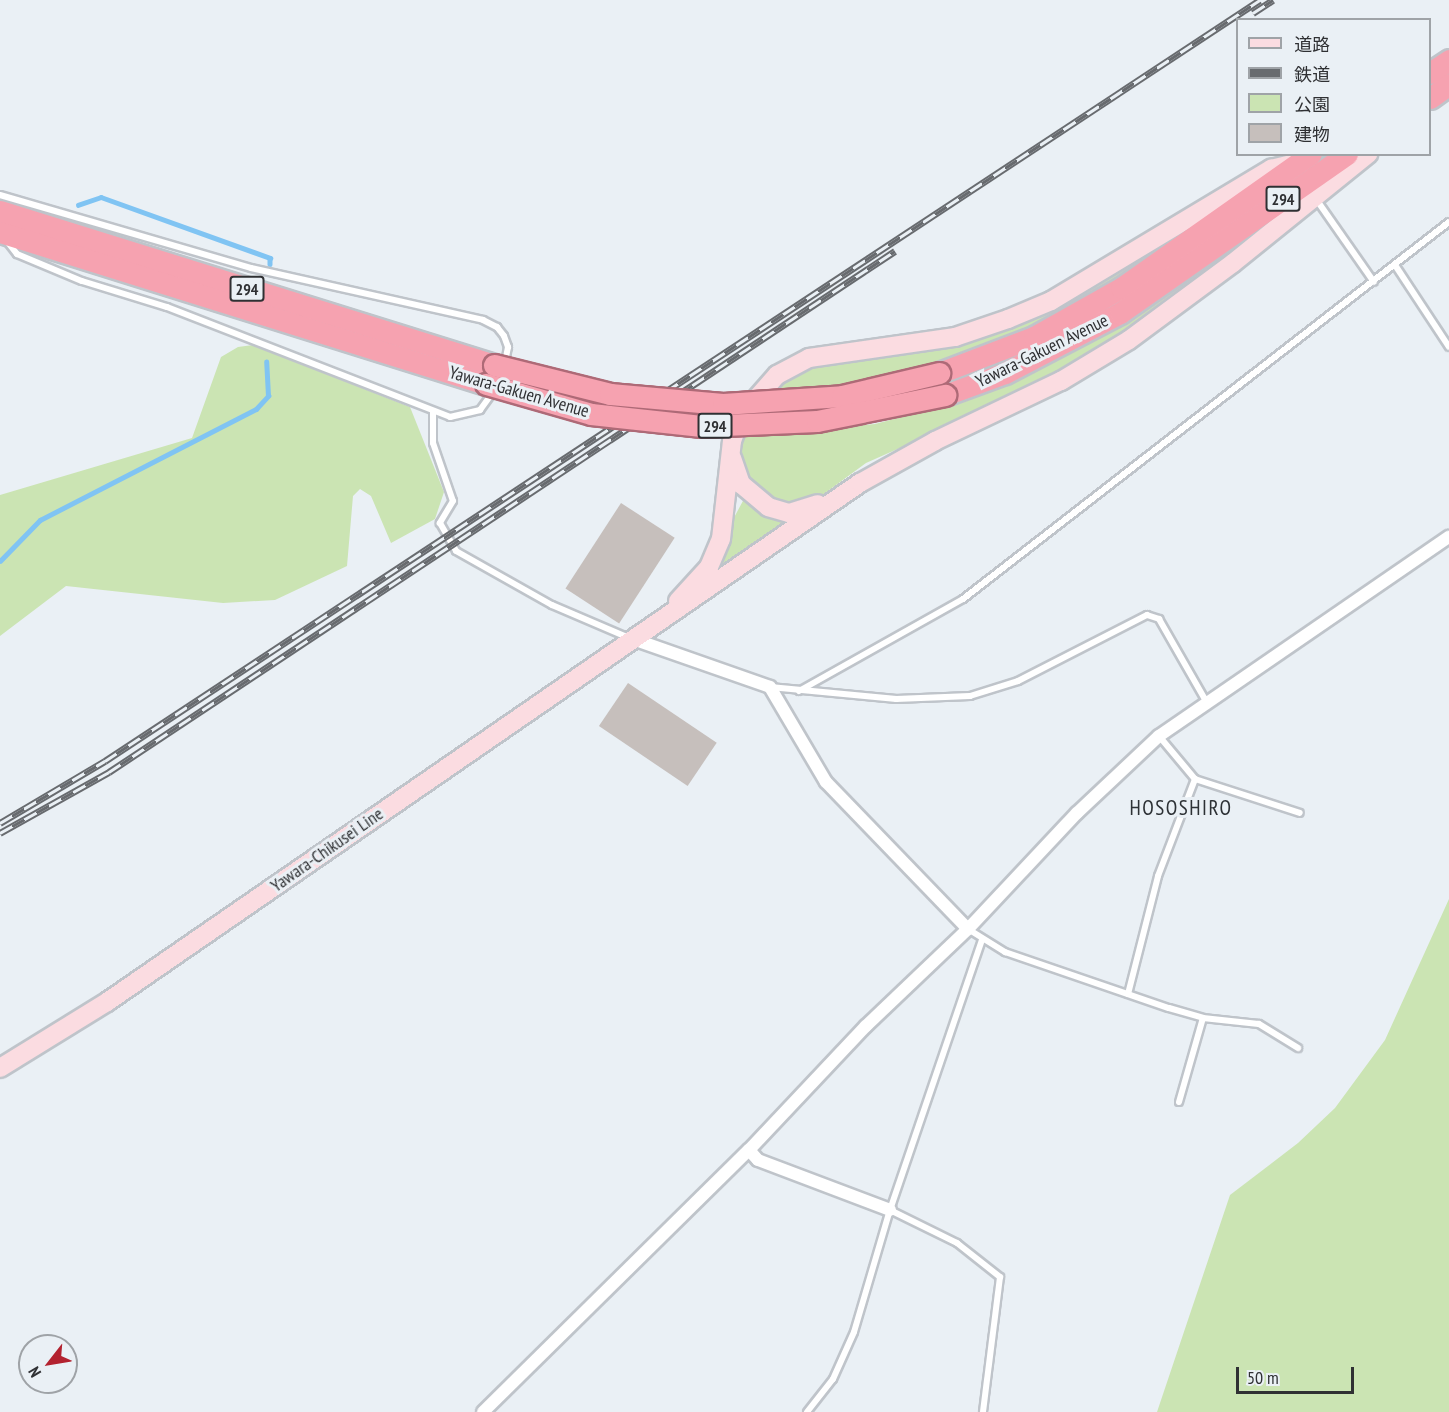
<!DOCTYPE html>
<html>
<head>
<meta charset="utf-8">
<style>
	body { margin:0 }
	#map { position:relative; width:1449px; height:1412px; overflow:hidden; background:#eaf0f5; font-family:"PT Sans Narrow","Noto Sans JP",sans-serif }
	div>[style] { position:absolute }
	.green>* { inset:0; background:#cbe4b3 }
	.stream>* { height:4.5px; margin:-2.25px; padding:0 2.25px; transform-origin:2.25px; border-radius:2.25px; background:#80c4f3 }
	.building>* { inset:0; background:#c6bfbc; transform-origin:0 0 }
	.roads { filter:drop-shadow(2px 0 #bfc4ca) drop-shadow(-2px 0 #bfc4ca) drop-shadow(0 2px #bfc4ca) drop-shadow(0 -2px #bfc4ca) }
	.service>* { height:6px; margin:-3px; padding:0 3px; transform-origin:3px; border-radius:3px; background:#fff }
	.minor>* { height:12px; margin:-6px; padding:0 6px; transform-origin:6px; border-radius:6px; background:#fff }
	.secondary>* { height:18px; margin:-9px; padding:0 9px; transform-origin:9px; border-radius:9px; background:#fbdce1 }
	.trunk>* { height:21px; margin:-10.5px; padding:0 10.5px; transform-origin:10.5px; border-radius:10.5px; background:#f6a2b0 }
	.rail>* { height:7px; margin-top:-3.5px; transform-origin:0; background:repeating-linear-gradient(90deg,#eaf0f5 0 14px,#686b6f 0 28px); box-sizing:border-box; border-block:2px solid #686b6f }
	.bridges { filter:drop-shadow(2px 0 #ae6a77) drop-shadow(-2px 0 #ae6a77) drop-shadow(0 2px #ae6a77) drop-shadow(0 -2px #ae6a77) }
	.trunk-bridge>* { height:21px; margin:-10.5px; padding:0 10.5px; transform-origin:10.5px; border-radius:10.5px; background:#f6a2b0 }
	span { translate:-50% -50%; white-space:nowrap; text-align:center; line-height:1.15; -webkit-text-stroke:6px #eaf0f5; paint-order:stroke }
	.shield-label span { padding:2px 4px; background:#eaf0f5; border:2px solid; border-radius:4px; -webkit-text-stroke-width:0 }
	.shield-label { font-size:16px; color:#2f3033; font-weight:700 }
	.street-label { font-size:18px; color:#2f3033 }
	.quarter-label { font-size:21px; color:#2d3135; letter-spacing:1.5px }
	.legend { position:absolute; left:1236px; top:18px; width:195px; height:138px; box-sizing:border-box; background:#eaf0f5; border:2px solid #9fa3a7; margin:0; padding:8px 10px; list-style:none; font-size:18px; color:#2f3033 }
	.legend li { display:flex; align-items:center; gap:12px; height:30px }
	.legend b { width:30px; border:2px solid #9fa3a7 }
	.north { position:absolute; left:18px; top:1334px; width:60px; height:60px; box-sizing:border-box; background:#eaf0f5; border:2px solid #9fa3a7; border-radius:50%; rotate:239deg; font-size:16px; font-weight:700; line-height:24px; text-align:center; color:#2f3033 }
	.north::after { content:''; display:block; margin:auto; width:21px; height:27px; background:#b3222f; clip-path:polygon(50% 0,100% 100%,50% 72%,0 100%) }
	.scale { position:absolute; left:1236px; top:1367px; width:118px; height:27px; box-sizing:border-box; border:3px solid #2f3033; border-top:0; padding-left:8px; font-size:18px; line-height:21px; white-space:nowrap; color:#2f3033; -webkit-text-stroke:4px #eaf0f5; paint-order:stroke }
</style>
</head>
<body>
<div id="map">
	<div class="green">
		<i style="clip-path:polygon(1198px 220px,1108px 287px,1027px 331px,973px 354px,865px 382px,765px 394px,808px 365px,981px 335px)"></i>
		<i style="clip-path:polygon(1224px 254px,1228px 259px,1162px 309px,1028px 391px,866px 463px,817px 499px,789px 507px,773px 502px,741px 473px,738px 447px,742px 437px,875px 424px,952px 404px,1071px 352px,1130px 318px)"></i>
		<i style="clip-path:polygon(253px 345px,410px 407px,444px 492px,435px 519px,391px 543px,371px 496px,360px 489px,353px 496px,347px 566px,275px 600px,223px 603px,66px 586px,0 636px,0 495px,192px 438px,221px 357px,238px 347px)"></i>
		<i style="clip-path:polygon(744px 499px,763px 513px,794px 518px,719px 568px,730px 525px)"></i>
		<i style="clip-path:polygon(1449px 899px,1449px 1412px,1157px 1412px,1230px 1195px,1298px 1143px,1335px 1108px,1385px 1040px)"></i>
	</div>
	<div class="stream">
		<i style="left:78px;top:205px;width:24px;rotate:-19deg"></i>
		<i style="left:101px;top:197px;width:180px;rotate:19.8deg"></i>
		<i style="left:270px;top:258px;width:6px;rotate:90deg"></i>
		<i style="left:0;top:561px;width:57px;rotate:-45.7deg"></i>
		<i style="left:40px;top:520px;width:243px;rotate:-27.2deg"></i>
		<i style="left:256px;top:409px;width:18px;rotate:-47deg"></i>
		<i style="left:268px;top:396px;width:34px;rotate:-93deg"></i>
	</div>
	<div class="building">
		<i style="left:621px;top:503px;width:64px;height:102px;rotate:33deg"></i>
		<i style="left:628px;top:683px;width:107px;height:52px;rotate:34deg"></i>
	</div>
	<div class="roads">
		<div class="service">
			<i style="left:0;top:195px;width:261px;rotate:16.2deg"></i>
			<i style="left:251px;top:268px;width:238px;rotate:12.6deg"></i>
			<i style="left:483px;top:320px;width:16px;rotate:27deg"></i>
			<i style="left:497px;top:327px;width:11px;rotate:52deg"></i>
			<i style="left:504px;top:336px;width:12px;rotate:70deg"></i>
			<i style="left:508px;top:347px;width:16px;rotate:101deg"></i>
			<i style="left:1316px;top:199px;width:101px;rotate:55.1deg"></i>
			<i style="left:6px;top:240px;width:18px;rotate:52deg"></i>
			<i style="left:17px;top:254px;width:70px;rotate:22.6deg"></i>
			<i style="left:82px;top:281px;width:89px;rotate:17deg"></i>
			<i style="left:167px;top:307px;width:304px;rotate:21.2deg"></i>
			<i style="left:450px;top:417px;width:31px;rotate:-13deg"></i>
			<i style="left:480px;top:410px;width:26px;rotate:-54deg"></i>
			<i style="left:1395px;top:265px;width:98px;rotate:56.6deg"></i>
			<i style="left:433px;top:411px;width:32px;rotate:90deg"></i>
			<i style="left:433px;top:443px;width:61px;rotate:71deg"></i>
			<i style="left:453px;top:501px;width:26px;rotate:121deg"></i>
			<i style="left:440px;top:523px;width:32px;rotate:60deg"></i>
			<i style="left:456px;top:551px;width:110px;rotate:29.4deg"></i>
			<i style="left:552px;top:605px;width:84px;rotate:23.2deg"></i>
			<i style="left:770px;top:687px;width:127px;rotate:5.4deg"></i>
			<i style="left:896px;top:699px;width:74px;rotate:-2.3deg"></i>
			<i style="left:970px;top:696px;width:50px;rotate:-17.4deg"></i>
			<i style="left:1018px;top:681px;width:145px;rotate:-27.1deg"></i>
			<i style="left:1147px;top:615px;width:13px;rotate:18deg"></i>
			<i style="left:1159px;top:619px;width:95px;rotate:60.2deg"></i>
			<i style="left:799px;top:691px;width:188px;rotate:-29.3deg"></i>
			<i style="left:963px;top:599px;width:615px;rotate:-37.8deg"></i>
			<i style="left:1159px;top:736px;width:56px;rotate:50.1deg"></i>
			<i style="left:1195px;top:779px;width:110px;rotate:17.9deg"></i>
			<i style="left:968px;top:929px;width:44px;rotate:31.9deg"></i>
			<i style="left:1005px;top:952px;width:173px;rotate:18.9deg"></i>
			<i style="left:1169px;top:1008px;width:35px;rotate:16deg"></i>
			<i style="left:1203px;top:1018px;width:56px;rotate:6.1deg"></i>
			<i style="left:1259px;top:1024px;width:46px;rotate:31.6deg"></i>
			<i style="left:1128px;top:994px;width:122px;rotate:-75.7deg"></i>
			<i style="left:1158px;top:876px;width:104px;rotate:-69.1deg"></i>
			<i style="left:1179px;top:1102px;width:87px;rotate:-74.1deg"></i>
			<i style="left:890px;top:1210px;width:75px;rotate:26.2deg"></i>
			<i style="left:957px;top:1243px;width:55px;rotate:38.3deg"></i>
			<i style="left:1000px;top:1277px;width:136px;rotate:97.2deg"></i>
			<i style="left:807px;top:1412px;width:42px;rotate:-51.8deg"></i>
			<i style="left:833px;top:1379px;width:51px;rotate:-65.9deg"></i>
			<i style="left:854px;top:1332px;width:127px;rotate:-73.6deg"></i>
			<i style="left:890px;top:1210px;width:285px;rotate:-71.2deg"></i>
		</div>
		<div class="minor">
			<i style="left:633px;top:639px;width:145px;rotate:19.3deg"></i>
			<i style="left:770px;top:687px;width:110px;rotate:59.5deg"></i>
			<i style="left:826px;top:782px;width:204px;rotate:46deg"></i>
			<i style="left:749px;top:1150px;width:13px;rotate:48deg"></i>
			<i style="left:758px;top:1160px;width:141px;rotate:20.7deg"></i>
			<i style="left:483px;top:1412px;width:373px;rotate:-44.6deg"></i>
			<i style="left:749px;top:1150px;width:170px;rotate:-46.7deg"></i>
			<i style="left:866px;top:1026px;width:141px;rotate:-43.6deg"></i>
			<i style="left:968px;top:929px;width:159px;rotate:-46.8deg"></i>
			<i style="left:1077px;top:813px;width:112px;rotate:-43.2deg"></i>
			<i style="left:1159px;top:736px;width:352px;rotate:-34.5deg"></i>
		</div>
		<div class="secondary">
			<i style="left:732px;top:458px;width:28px;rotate:71deg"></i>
			<i style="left:741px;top:484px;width:35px;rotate:40deg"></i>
			<i style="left:768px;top:507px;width:22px;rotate:16deg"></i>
			<i style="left:789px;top:513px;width:30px;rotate:-17deg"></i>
			<i style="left:678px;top:601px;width:46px;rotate:-47.6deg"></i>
			<i style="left:709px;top:567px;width:30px;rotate:-67deg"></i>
			<i style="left:721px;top:539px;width:99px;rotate:-83.6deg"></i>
			<i style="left:732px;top:441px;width:27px;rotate:-70deg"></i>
			<i style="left:741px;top:416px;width:55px;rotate:-48.7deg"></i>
			<i style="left:777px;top:375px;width:36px;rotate:-28deg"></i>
			<i style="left:809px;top:358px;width:148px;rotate:-8.2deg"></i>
			<i style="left:955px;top:337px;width:56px;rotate:-18.8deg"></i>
			<i style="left:1008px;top:319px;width:47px;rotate:-22.7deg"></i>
			<i style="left:1051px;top:301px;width:257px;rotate:-31deg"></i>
			<i style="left:1271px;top:169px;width:21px;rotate:-14deg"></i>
			<i style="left:0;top:1068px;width:126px;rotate:-31.7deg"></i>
			<i style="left:107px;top:1002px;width:915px;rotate:-34.58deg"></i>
			<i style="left:860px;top:483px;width:86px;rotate:-29.2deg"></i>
			<i style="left:935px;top:441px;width:140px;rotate:-25.5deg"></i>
			<i style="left:1061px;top:381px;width:79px;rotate:-31.1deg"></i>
			<i style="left:1129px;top:340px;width:129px;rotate:-36.5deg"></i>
			<i style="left:1233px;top:263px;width:174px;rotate:-38.9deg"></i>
		</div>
		<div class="trunk">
			<i style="left:1430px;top:73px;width:23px;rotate:-34deg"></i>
			<i style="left:1430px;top:98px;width:24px;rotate:-36deg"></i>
			<i style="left:0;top:211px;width:517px;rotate:17.31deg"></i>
			<i style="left:0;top:232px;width:509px;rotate:17.37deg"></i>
			<i style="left:939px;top:373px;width:102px;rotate:-20.8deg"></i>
			<i style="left:1034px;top:337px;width:100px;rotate:-29.4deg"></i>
			<i style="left:1121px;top:288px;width:232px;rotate:-35.2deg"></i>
			<i style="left:945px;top:395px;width:64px;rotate:-20.1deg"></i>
			<i style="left:1005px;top:373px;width:130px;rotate:-27.6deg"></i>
			<i style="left:1120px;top:313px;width:277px;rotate:-35deg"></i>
		</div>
	</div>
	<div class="rail">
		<i style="left:1253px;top:13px;width:24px;rotate:-33deg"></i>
		<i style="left:0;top:823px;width:122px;rotate:-30.6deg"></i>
		<i style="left:105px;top:761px;width:1383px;rotate:-33.38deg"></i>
		<i style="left:0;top:833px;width:125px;rotate:-29.2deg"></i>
		<i style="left:109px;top:772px;width:943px;rotate:-33.54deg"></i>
	</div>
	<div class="bridges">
		<div class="trunk-bridge">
			<i style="left:494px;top:365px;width:120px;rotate:14deg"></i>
			<i style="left:610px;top:394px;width:113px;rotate:5.1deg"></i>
			<i style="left:723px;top:404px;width:119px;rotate:-3.8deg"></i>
			<i style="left:842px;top:396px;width:100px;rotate:-13.3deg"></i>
			<i style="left:486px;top:384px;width:109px;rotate:15.9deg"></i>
			<i style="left:591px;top:414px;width:111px;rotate:6.2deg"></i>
			<i style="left:701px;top:426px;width:116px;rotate:-2.5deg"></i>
			<i style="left:817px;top:421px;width:131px;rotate:-11.5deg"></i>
		</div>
	</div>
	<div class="shield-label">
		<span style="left:1283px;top:199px">294</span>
		<span style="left:247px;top:289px">294</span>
		<span style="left:715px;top:426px">294</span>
	</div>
	<div class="street-label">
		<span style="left:1042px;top:351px;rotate:-26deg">Yawara-Gakuen Avenue</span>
		<span style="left:519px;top:392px;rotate:16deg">Yawara-Gakuen Avenue</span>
		<span style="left:327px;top:850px;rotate:-35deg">Yawara-Chikusei Line</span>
	</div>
	<div class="quarter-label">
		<span style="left:1181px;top:808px">HOSOSHIRO</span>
	</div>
	<ul class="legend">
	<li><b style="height:8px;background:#fbdce1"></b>道路</li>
	<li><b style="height:8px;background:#686b6f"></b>鉄道</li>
	<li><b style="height:16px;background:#cbe4b3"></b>公園</li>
	<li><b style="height:16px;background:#c6bfbc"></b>建物</li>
	</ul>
	<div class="north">N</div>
	<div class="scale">50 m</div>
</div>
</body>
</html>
